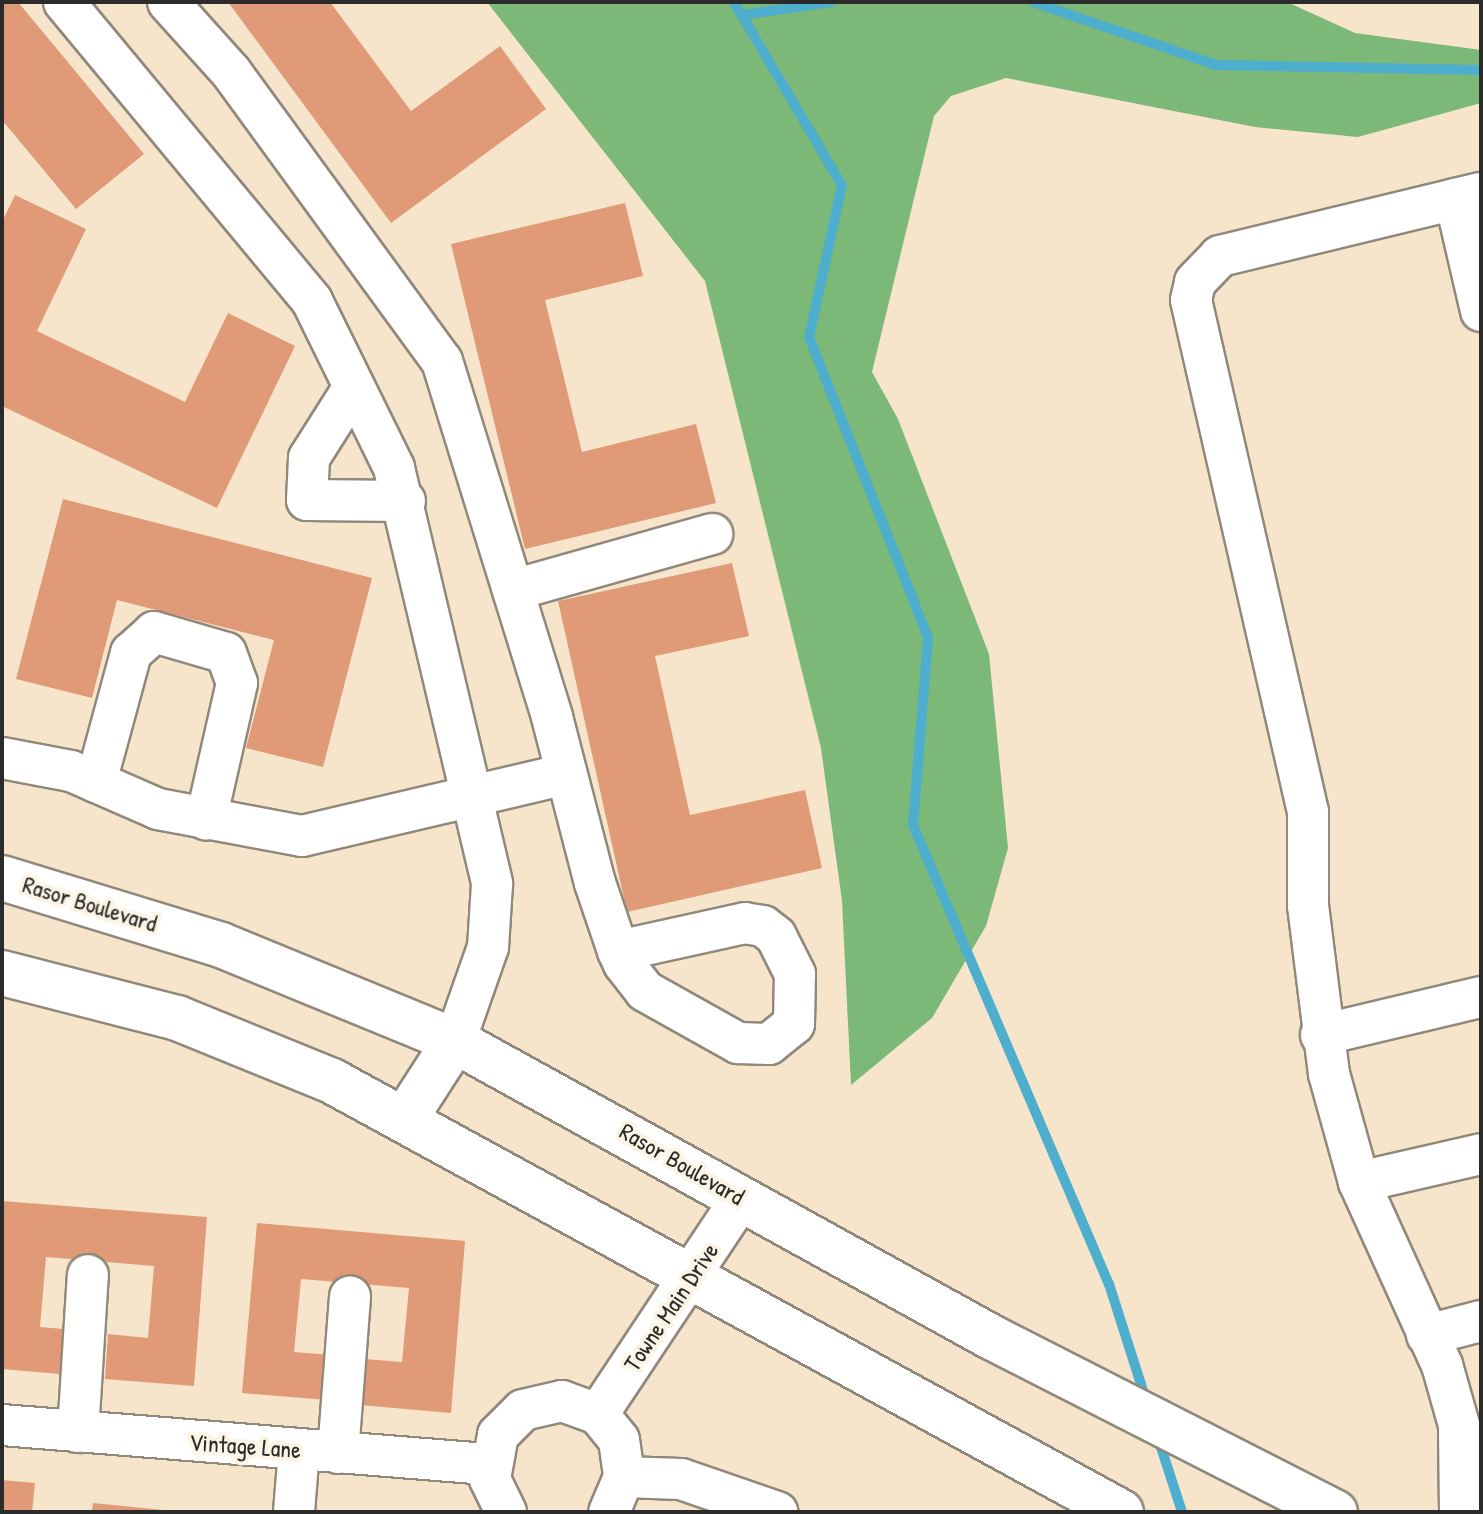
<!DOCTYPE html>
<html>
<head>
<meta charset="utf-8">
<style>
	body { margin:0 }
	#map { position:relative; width:1483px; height:1514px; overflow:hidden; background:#f6e5cb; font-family:"Patrick Hand",sans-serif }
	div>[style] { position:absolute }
	.forest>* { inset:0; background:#7cb878 }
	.stream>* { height:10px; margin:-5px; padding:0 5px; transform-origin:5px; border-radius:5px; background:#4eaecd }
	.building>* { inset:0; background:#e09a78 }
	.roads { filter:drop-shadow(2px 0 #90887b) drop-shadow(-2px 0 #90887b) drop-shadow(0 2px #90887b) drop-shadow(0 -2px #90887b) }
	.minor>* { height:40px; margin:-20px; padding:0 20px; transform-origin:20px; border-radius:20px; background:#fff }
	.major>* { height:44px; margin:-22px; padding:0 22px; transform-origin:22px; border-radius:22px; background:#fff }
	span { translate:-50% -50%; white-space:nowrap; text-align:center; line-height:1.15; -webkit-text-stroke:8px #fcf5e5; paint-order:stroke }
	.street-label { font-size:24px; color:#2b2b2b }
	.frame { position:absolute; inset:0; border:4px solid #2b2b2b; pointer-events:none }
</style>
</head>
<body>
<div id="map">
	<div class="forest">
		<i style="clip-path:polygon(487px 2px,1287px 2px,1355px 33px,1481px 50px,1481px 103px,1358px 137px,1255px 127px,1006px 78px,951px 96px,934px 116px,872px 372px,898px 419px,989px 654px,1008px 848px,986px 926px,932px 1018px,851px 1085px,842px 901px,821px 748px,705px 281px)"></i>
	</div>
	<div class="stream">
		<i style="left:734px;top:2px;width:212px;rotate:59.5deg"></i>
		<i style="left:842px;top:185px;width:156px;rotate:102.2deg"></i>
		<i style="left:809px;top:337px;width:324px;rotate:68.4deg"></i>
		<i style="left:928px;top:638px;width:188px;rotate:94.6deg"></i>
		<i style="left:913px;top:825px;width:499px;rotate:66.9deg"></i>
		<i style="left:1109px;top:1284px;width:122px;rotate:72.3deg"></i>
		<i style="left:1033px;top:2px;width:194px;rotate:19deg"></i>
		<i style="left:1216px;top:65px;width:265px;rotate:1.1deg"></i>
		<i style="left:742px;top:15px;width:90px;rotate:-8.3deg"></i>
		<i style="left:1158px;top:1438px;width:78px;rotate:72deg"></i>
	</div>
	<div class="building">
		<i style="clip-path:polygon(2px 2px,18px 2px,144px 154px,76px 209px,2px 120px)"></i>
		<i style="clip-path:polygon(228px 2px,330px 2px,411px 111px,500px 46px,546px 109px,391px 223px)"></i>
		<i style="clip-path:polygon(15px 195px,86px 229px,37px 331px,185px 402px,228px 313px,295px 346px,217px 508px,2px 406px,2px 222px)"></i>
		<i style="clip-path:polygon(625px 203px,643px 276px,545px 300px,582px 452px,696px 424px,716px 503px,525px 549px,451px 244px)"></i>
		<i style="clip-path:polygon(63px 499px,372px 578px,323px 767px,246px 748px,274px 640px,117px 600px,92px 698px,16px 679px)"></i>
		<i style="clip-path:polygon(732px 563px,749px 636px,655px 656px,690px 815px,805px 790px,822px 868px,627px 912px,558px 601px)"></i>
		<i style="clip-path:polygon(2px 1201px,207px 1217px,194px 1386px,105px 1379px,108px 1334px,148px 1338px,154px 1266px,46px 1257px,40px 1327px,75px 1330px,71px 1375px,2px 1369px)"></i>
		<i style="clip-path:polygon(257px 1223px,465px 1241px,451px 1413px,360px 1405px,364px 1359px,402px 1362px,409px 1288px,301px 1279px,294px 1352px,331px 1355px,327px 1400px,242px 1393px)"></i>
		<i style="clip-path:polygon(2px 1480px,35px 1483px,32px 1512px,2px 1512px)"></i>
		<i style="clip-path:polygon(93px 1503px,163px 1510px,163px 1512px,92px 1512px)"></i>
	</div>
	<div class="roads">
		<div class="minor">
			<i style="left:64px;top:2px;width:388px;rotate:50.3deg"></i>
			<i style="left:312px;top:301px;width:186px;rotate:63.8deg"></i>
			<i style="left:394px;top:468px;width:427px;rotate:76.7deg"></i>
			<i style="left:492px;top:884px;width:63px;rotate:93.6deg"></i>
			<i style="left:488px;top:947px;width:100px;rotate:109.3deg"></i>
			<i style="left:168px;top:2px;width:94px;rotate:48deg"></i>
			<i style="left:231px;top:72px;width:358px;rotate:53.9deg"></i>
			<i style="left:442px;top:361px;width:373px;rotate:72.8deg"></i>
			<i style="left:552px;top:717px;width:171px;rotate:75.5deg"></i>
			<i style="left:595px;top:883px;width:72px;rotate:71.3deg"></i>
			<i style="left:618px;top:951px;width:14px;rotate:65deg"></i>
			<i style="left:624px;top:964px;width:34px;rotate:52deg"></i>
			<i style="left:645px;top:991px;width:107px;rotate:29.2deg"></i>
			<i style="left:738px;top:1043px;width:31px;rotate:2deg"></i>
			<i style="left:769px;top:1044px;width:32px;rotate:-39deg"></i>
			<i style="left:794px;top:1024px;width:50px;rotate:-88.9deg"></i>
			<i style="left:795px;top:974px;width:42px;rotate:-116.6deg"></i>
			<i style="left:776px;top:936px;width:16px;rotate:-142deg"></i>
			<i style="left:763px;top:926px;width:18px;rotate:-171deg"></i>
			<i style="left:745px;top:923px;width:130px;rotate:167.6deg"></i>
			<i style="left:1455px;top:199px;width:115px;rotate:76.9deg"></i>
			<i style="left:354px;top:387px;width:84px;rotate:122.4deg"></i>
			<i style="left:309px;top:458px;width:42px;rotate:92.7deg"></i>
			<i style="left:307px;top:500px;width:98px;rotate:0.6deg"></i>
			<i style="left:513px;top:590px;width:207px;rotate:-15.7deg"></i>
			<i style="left:2px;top:758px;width:70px;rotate:10.7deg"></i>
			<i style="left:71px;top:771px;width:95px;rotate:23.6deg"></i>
			<i style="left:158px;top:809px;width:147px;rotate:10.6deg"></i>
			<i style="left:302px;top:836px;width:268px;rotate:-13.2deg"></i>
			<i style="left:96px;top:782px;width:134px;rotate:-74.8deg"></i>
			<i style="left:131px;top:653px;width:31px;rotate:-42deg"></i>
			<i style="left:154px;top:632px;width:75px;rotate:16.3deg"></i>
			<i style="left:226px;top:653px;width:32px;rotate:70deg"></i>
			<i style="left:237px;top:683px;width:140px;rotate:102.8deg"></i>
			<i style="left:1321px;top:1035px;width:164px;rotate:-13.4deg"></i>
			<i style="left:1359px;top:1182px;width:125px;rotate:-12.9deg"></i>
			<i style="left:1427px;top:1335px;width:56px;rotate:-14.5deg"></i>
			<i style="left:598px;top:1414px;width:258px;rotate:-56.4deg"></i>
			<i style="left:2px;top:1425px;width:489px;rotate:4.6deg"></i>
			<i style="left:78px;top:1432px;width:157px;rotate:-86.4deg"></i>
			<i style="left:338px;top:1453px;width:157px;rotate:-85.6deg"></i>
			<i style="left:624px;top:1477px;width:57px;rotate:2deg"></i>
			<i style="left:681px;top:1479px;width:102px;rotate:19deg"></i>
			<i style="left:294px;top:1512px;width:62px;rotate:-85.4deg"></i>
			<i style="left:506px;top:1512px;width:37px;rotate:-116deg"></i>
			<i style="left:490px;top:1479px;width:45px;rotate:-79.7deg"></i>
			<i style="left:498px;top:1435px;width:35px;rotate:-45deg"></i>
			<i style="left:523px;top:1410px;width:40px;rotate:-13deg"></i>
			<i style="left:562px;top:1401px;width:38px;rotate:20deg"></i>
			<i style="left:598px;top:1414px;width:33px;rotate:51deg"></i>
			<i style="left:619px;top:1440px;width:37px;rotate:82deg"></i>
			<i style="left:624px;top:1477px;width:38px;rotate:113deg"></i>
			<i style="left:1460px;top:1512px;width:87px;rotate:-90.7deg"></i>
			<i style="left:1459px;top:1425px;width:62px;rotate:-105.8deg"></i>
			<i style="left:1442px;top:1365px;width:201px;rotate:-114.4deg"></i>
			<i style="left:1359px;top:1182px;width:112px;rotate:-105.5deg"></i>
			<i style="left:1329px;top:1074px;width:169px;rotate:-97.1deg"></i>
			<i style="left:1308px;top:906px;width:94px;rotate:-90deg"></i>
			<i style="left:1308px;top:812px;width:525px;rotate:-102.87deg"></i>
			<i style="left:1191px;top:300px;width:18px;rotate:-77deg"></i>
			<i style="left:1195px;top:282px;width:36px;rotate:-46deg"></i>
			<i style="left:1220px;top:256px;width:268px;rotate:-13.6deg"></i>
		</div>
		<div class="major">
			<i style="left:2px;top:878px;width:229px;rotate:17deg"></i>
			<i style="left:221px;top:945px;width:253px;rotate:22.3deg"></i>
			<i style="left:455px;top:1041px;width:612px;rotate:28.91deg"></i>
			<i style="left:991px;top:1337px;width:386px;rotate:27deg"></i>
			<i style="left:2px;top:973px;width:181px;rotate:14.4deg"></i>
			<i style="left:177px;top:1018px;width:167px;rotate:22.1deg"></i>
			<i style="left:332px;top:1081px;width:899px;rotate:28.65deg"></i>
			<i style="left:406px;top:1117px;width:90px;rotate:-57.2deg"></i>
		</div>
	</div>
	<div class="street-label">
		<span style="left:90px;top:904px;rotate:17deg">Rasor Boulevard</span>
		<span style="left:682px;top:1164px;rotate:30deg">Rasor Boulevard</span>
		<span style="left:671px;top:1307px;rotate:-56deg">Towne Main Drive</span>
		<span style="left:245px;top:1446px;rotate:4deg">Vintage Lane</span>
	</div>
	<div class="frame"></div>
</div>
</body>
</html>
